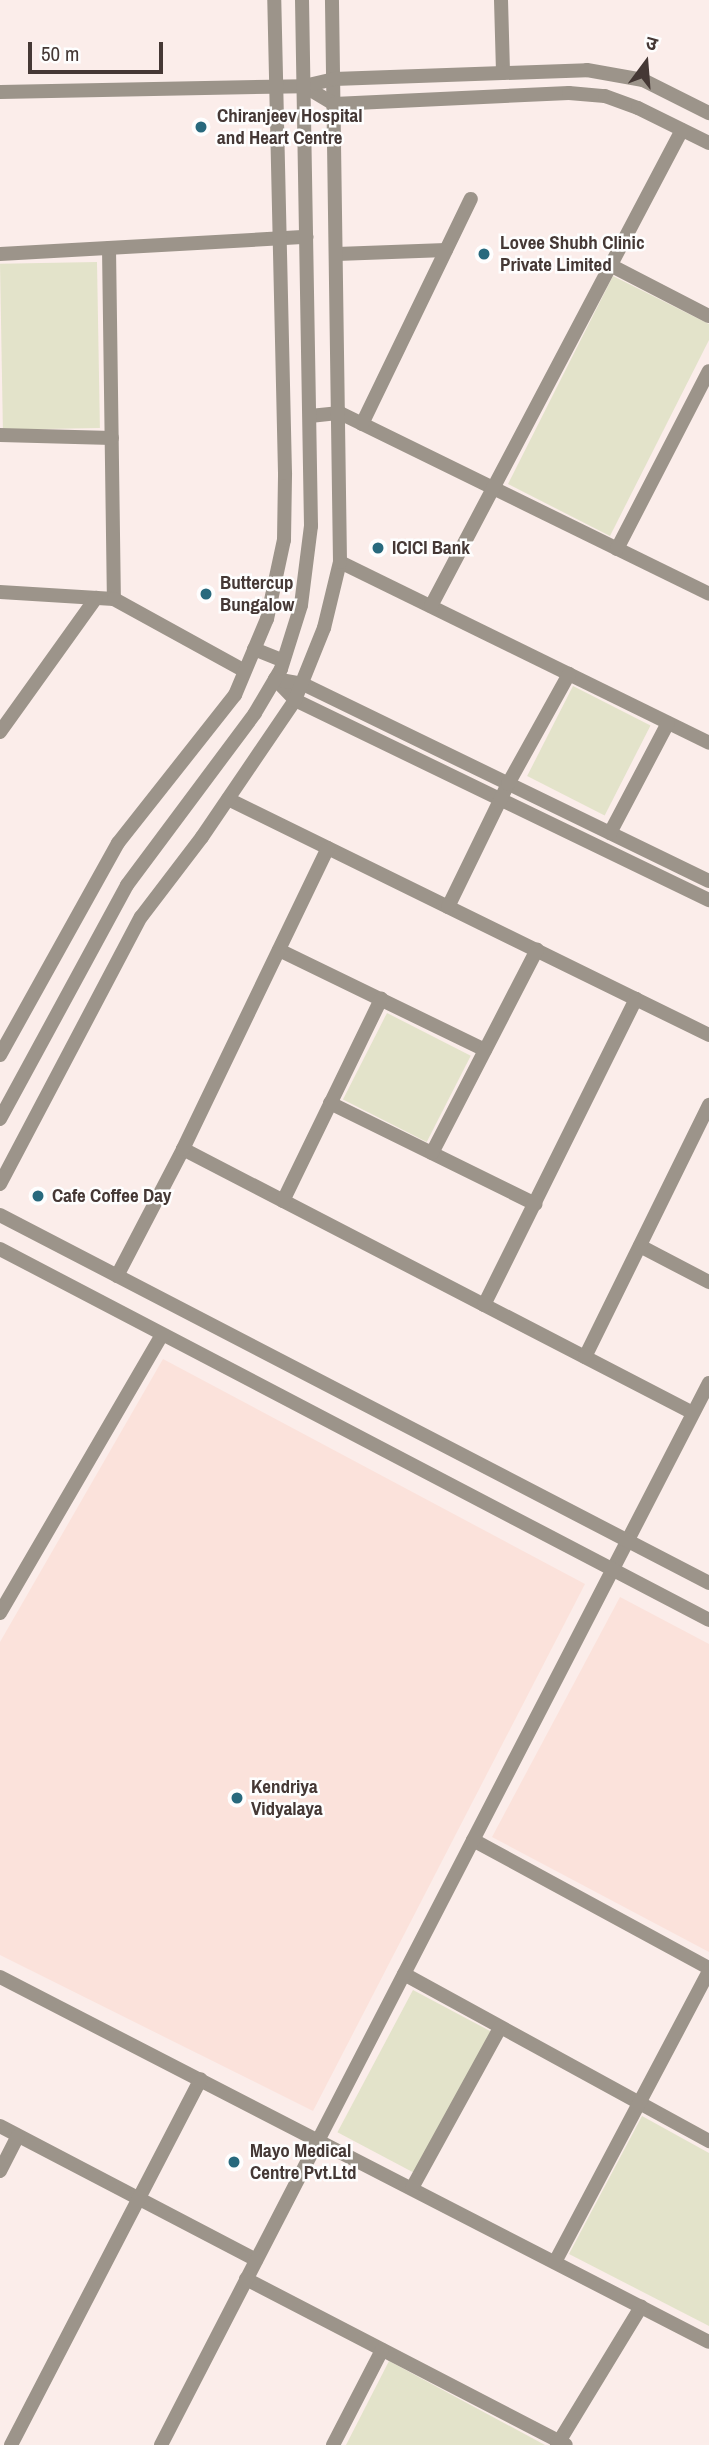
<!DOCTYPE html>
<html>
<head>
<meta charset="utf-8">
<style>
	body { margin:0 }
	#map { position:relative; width:709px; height:2445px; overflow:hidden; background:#fbedea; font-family:"Archivo Narrow","Noto Sans Devanagari",sans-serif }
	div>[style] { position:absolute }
	.built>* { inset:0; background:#fbe2db }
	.green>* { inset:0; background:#e3e3ca; transform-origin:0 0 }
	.minor>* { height:14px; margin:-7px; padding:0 7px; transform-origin:7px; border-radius:7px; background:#9c948a }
	.tertiary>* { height:14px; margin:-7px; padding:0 7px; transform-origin:7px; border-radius:7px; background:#9c948a }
	.dots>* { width:19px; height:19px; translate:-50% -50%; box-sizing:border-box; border:4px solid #fefefe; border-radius:50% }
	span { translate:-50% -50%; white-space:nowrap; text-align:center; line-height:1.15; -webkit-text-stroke:5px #fefefe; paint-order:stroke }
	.poi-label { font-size:19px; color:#453835; font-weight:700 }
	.left { translate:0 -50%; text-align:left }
	.north { position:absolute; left:611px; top:28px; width:70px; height:70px; -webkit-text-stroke:5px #fefefe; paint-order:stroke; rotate:16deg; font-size:19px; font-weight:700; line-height:28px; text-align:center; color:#453835 }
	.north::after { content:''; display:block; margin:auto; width:24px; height:32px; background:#453835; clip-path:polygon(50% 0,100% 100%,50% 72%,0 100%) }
	.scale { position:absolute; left:28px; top:42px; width:135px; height:32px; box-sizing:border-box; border:4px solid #453835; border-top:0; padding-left:9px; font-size:21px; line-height:24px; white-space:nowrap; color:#453835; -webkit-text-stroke:5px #fefefe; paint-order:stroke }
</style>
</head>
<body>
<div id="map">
	<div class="built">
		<i style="clip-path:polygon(163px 1359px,585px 1584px,313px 2111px,0 1955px,0 1642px)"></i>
		<i style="clip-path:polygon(620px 1597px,709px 1644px,709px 1952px,492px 1837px)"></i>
	</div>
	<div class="green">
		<i style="left:97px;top:262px;width:166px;height:97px;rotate:89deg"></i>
		<i style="clip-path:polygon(613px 276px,709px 324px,709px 340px,610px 536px,508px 484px)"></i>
		<i style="left:573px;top:686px;width:87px;height:101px;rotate:27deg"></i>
		<i style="left:387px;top:1013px;width:94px;height:97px;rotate:27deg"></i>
		<i style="left:413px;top:1990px;width:92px;height:161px;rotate:28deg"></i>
		<i style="clip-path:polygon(642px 2116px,709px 2153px,709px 2326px,569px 2254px)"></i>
		<i style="clip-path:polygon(389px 2361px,545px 2445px,346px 2445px)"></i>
	</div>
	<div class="minor">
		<i style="left:501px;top:0;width:73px;rotate:88.4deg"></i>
		<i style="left:0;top:92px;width:304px;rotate:-1.1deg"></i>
		<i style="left:109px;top:248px;width:351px;rotate:89.2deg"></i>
		<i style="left:0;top:254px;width:307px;rotate:-3.2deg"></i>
		<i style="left:337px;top:254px;width:109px;rotate:-2.1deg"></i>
		<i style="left:610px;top:265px;width:111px;rotate:27.3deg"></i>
		<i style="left:310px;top:416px;width:30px;rotate:-6deg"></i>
		<i style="left:340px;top:413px;width:411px;rotate:26.1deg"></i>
		<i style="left:362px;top:424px;width:250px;rotate:-64.2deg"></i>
		<i style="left:0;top:435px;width:112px;rotate:1.5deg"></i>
		<i style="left:617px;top:549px;width:200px;rotate:-62.7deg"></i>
		<i style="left:340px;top:562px;width:411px;rotate:26.1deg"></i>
		<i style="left:0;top:592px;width:114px;rotate:3.5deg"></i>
		<i style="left:114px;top:599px;width:149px;rotate:28.8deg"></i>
		<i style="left:431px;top:606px;width:538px;rotate:-62.2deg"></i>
		<i style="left:254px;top:649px;width:31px;rotate:22deg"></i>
		<i style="left:275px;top:679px;width:29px;rotate:46deg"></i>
		<i style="left:295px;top:700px;width:460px;rotate:25.8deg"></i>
		<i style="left:275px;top:679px;width:28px;rotate:10deg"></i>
		<i style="left:303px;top:684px;width:451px;rotate:25.9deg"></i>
		<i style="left:0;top:732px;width:165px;rotate:-54.4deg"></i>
		<i style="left:228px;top:799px;width:536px;rotate:26.13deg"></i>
		<i style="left:610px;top:833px;width:124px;rotate:-62.2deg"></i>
		<i style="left:448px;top:907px;width:137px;rotate:-64deg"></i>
		<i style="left:508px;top:784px;width:126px;rotate:-61deg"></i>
		<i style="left:279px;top:950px;width:229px;rotate:25.9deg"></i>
		<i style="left:0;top:1055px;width:243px;rotate:-60.9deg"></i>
		<i style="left:118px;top:843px;width:189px;rotate:-51.7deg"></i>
		<i style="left:235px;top:695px;width:82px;rotate:-67.2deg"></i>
		<i style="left:267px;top:619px;width:81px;rotate:-77.9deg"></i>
		<i style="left:284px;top:540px;width:67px;rotate:-89.1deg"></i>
		<i style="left:285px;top:473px;width:473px;rotate:-91.3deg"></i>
		<i style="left:330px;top:1103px;width:229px;rotate:26.2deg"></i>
		<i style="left:183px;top:1149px;width:574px;rotate:27.37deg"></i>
		<i style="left:432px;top:1153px;width:229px;rotate:-62.7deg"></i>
		<i style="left:0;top:1184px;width:302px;rotate:-62.2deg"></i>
		<i style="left:141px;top:917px;width:101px;rotate:-52.7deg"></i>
		<i style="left:202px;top:837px;width:166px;rotate:-55.8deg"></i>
		<i style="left:295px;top:700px;width:78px;rotate:-68.1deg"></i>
		<i style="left:324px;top:628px;width:68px;rotate:-76.4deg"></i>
		<i style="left:340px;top:562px;width:562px;rotate:-90.82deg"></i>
		<i style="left:283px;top:1201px;width:225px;rotate:-64.1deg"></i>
		<i style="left:640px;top:1246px;width:78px;rotate:27.6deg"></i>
		<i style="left:117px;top:1276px;width:143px;rotate:-62.5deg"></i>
		<i style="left:183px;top:1149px;width:334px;rotate:-64.3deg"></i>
		<i style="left:484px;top:1305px;width:342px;rotate:-63.6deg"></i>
		<i style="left:585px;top:1357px;width:281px;rotate:-63.8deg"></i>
		<i style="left:0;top:1613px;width:322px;rotate:-59.8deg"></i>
		<i style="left:473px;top:1840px;width:268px;rotate:28.5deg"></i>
		<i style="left:404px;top:1974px;width:348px;rotate:28.7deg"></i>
		<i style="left:0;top:1977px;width:797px;rotate:27.24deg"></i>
		<i style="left:0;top:2126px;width:289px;rotate:27.6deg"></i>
		<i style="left:0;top:2171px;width:39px;rotate:-63deg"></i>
		<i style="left:412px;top:2188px;width:183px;rotate:-61.2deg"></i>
		<i style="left:555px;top:2262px;width:329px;rotate:-62.1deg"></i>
		<i style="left:246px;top:2279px;width:360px;rotate:27.4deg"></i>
		<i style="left:11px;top:2445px;width:412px;rotate:-62.6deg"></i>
		<i style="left:161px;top:2445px;width:1195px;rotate:-62.71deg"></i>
		<i style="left:333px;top:2445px;width:107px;rotate:-62.7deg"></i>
		<i style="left:557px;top:2445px;width:162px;rotate:-58.7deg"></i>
	</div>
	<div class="tertiary">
		<i style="left:304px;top:86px;width:35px;rotate:31deg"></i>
		<i style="left:334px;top:104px;width:235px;rotate:-2.7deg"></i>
		<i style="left:569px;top:93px;width:36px;rotate:5deg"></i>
		<i style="left:605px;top:96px;width:35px;rotate:20deg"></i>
		<i style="left:638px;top:108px;width:79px;rotate:26.2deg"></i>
		<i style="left:304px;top:86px;width:31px;rotate:-13deg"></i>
		<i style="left:334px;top:79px;width:253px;rotate:-2deg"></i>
		<i style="left:587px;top:70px;width:57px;rotate:10.1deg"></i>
		<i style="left:643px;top:80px;width:74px;rotate:26.6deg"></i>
		<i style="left:0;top:1119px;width:266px;rotate:-61.5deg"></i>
		<i style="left:127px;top:885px;width:214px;rotate:-53.3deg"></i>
		<i style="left:255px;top:713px;width:51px;rotate:-59.4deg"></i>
		<i style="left:281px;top:669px;width:67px;rotate:-72.6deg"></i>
		<i style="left:301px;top:605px;width:80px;rotate:-82.8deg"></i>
		<i style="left:311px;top:526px;width:526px;rotate:-90.98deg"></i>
		<i style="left:0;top:1215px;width:799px;rotate:27.43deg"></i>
		<i style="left:0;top:1249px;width:800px;rotate:27.62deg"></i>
	</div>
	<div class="dots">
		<i style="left:201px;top:127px;background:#28697d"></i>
		<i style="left:484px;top:254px;background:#28697d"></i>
		<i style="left:378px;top:548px;background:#28697d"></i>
		<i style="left:206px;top:594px;background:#28697d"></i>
		<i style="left:38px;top:1196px;background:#28697d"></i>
		<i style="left:237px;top:1798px;background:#28697d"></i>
		<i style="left:234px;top:2162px;background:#28697d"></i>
	</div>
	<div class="poi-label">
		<span class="left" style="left:217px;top:127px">Chiranjeev Hospital<br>and Heart Centre</span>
		<span class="left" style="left:500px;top:254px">Lovee Shubh Clinic<br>Private Limited</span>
		<span class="left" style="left:392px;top:548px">ICICI Bank</span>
		<span class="left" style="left:220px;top:594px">Buttercup<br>Bungalow</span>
		<span class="left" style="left:52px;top:1196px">Cafe Coffee Day</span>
		<span class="left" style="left:251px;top:1798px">Kendriya<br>Vidyalaya</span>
		<span class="left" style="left:250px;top:2162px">Mayo Medical<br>Centre Pvt.Ltd</span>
	</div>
	<div class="north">उ</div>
	<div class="scale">50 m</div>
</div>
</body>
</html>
